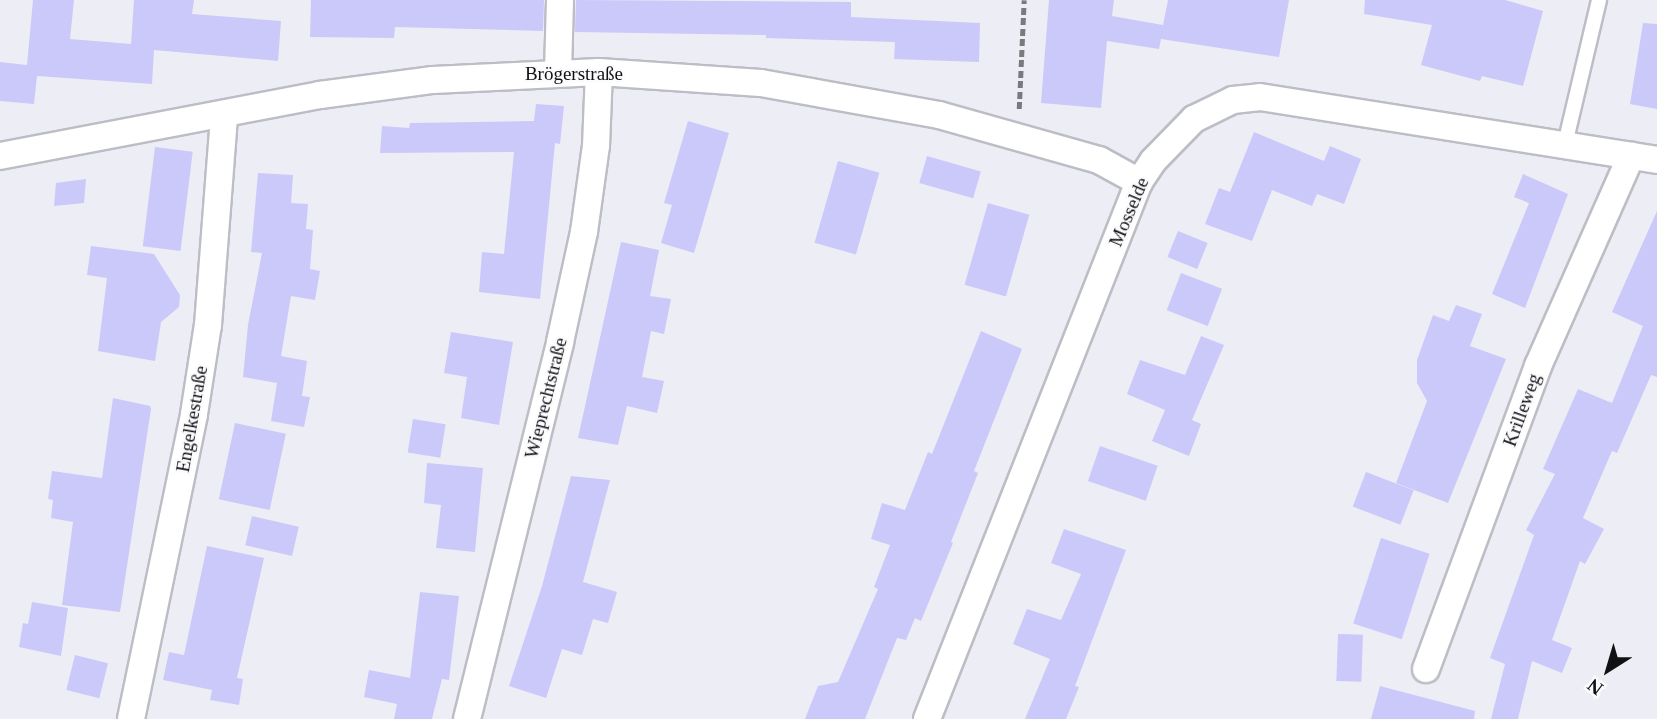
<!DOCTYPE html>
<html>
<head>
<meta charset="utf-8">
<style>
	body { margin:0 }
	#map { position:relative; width:1657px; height:719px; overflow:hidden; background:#ededf5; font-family:Georgia,serif }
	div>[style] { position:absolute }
	.building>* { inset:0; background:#cbc9fa; transform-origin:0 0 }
	.path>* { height:4.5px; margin-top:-2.25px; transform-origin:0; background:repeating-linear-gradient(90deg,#79797e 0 7px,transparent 0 10.5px) }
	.roads { filter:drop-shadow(2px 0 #bdbdc5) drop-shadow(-2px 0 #bdbdc5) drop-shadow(0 2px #bdbdc5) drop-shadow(0 -2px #bdbdc5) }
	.lane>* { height:14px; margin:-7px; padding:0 7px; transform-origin:7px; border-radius:7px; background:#fff }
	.street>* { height:26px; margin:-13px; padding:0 13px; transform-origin:13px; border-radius:13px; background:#fff }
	span { translate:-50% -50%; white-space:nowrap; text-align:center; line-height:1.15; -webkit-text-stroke:5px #fbfbfe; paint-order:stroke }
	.street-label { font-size:19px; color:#111114 }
	.north { position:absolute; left:1573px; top:635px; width:70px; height:70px; -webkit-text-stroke:5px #fbfbfe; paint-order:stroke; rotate:217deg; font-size:19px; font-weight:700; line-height:28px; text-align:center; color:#111114 }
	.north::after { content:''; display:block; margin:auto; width:24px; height:32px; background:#111114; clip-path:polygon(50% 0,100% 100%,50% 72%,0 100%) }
</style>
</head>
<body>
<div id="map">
	<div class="building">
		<i style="clip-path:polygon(33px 0,74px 0,70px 39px,131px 44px,134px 0,194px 0,192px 14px,281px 21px,278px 61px,154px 50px,152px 84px,37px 76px,34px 104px,0 101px,0 62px,27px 65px)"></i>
		<i style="clip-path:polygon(311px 0,544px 0,543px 31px,395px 27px,394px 38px,310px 37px)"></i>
		<i style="clip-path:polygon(576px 0,851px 2px,851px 17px,980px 23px,979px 62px,894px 59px,895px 42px,766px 38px,766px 35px,575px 32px)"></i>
		<i style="clip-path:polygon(1049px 0,1114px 0,1112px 16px,1163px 25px,1168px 0,1289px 0,1279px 57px,1161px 39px,1159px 49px,1107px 41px,1101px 108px,1041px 103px)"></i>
		<i style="clip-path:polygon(1365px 0,1505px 0,1543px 11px,1523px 86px,1482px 76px,1480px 81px,1421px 65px,1432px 25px,1364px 14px)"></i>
		<i style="clip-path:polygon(1643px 23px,1657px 24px,1657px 109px,1630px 104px)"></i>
		<i style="clip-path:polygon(536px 104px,564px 106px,560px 144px,555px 143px,540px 299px,479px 292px,482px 252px,504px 254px,514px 152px,380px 153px,382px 126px,409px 128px,410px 123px,534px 121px)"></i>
		<i style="clip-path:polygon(688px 121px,729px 133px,694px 253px,661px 243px,672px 205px,664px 203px)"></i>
		<i style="clip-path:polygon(1254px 132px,1324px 161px,1330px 146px,1361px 159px,1344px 204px,1317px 194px,1312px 206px,1272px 190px,1252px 241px,1205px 224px,1219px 188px,1230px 192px)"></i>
		<i style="left:155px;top:147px;width:38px;height:100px;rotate:7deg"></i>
		<i style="left:927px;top:156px;width:56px;height:28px;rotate:16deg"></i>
		<i style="left:838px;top:161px;width:43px;height:85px;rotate:16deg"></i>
		<i style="clip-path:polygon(258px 173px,293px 175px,291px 203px,308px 204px,306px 229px,313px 230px,310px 269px,320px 271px,315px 300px,291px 296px,281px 356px,307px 361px,302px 396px,310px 397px,304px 427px,271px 421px,277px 383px,243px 377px,248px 325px,262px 253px,251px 252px)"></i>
		<i style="clip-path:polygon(1523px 174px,1568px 194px,1525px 308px,1492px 294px,1529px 203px,1514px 197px)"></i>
		<i style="clip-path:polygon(86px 179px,84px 203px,54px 206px,56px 183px)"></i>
		<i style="left:988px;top:203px;width:43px;height:85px;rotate:16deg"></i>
		<i style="clip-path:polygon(1657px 211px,1657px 377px,1651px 375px,1617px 453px,1612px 451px,1583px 518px,1604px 529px,1585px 564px,1580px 561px,1552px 640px,1572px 648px,1562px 673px,1532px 661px,1518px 719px,1491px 719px,1505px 664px,1490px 658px,1534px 535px,1526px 530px,1555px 474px,1543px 469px,1578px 389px,1612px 403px,1643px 326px,1612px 312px)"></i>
		<i style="left:1178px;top:231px;width:32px;height:28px;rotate:22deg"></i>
		<i style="clip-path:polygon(621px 242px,659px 250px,650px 296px,671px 299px,664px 334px,651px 331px,642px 377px,664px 381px,657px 413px,627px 406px,618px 445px,578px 438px)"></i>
		<i style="clip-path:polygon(91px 246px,154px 254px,180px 295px,179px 307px,161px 322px,155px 361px,98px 351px,107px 278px,87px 275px)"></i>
		<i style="left:1181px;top:273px;width:44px;height:40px;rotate:21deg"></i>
		<i style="clip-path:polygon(1456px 305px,1482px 314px,1470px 346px,1506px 359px,1448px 503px,1396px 483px,1427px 401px,1417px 383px,1417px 360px,1433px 315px,1449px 321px)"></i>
		<i style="clip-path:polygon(981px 331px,1022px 349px,974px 471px,978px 473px,951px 542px,953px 543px,921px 621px,915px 618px,906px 640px,897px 638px,865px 719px,805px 719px,818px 686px,838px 682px,878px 589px,874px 587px,890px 545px,871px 539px,882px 503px,905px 510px,928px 452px,932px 454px)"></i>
		<i style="clip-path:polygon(451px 332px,513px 342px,499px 425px,461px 418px,467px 377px,444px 373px)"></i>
		<i style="clip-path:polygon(1201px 336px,1224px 345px,1192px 420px,1201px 424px,1189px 456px,1152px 441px,1165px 410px,1127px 394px,1140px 360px,1185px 375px)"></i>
		<i style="clip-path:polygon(113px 398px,150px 406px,151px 409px,120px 612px,62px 605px,73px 522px,51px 518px,53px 500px,48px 499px,52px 471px,102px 478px)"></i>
		<i style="left:413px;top:419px;width:33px;height:34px;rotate:9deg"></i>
		<i style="left:235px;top:423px;width:52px;height:78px;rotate:12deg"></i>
		<i style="left:1100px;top:446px;width:61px;height:37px;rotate:19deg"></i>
		<i style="clip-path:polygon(427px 463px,483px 468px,475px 552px,436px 548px,441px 505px,424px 503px)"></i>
		<i style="left:1366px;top:472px;width:51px;height:37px;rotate:21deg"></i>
		<i style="clip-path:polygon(571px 476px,610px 480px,583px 582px,617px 592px,608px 623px,593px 619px,582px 655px,562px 649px,546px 698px,509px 686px,542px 586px)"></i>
		<i style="left:252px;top:516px;width:48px;height:30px;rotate:13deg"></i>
		<i style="clip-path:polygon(1064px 529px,1126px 550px,1075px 686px,1079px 687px,1066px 719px,1025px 719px,1050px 659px,1013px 644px,1027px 609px,1061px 620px,1081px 574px,1051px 563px)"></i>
		<i style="left:1381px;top:538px;width:51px;height:90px;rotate:18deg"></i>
		<i style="clip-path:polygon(207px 546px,264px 558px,237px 678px,243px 679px,239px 705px,210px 700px,212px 690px,163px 680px,169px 652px,184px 655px)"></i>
		<i style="clip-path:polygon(420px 592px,459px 596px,449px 680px,442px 679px,432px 719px,394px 719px,397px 704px,364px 697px,369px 670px,410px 678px)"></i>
		<i style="clip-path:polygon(32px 602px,68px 608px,61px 656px,19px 647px,23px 623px,28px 624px)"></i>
		<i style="left:1338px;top:634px;width:25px;height:47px;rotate:2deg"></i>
		<i style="left:75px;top:655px;width:34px;height:36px;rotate:14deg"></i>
		<i style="clip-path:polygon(1380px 686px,1475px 711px,1474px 719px,1371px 719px)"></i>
	</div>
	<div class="path">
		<i style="left:1019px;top:109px;width:109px;rotate:-87.4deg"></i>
	</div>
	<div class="roads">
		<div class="lane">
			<i style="left:1565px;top:144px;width:148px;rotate:-76.7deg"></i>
		</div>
		<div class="street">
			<i style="left:558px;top:72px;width:72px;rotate:-88.4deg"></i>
			<i style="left:0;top:156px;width:326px;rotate:-10.8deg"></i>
			<i style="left:320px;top:95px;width:114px;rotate:-7.6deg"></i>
			<i style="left:433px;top:80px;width:166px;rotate:-2.8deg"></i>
			<i style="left:599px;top:72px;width:162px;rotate:3.9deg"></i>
			<i style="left:761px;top:83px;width:181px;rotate:10.2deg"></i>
			<i style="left:939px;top:115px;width:166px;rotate:15.7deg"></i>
			<i style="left:1099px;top:160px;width:46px;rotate:28.8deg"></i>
			<i style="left:1426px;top:669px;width:323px;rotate:-69.7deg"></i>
			<i style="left:1538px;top:366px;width:230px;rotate:-66.1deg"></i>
			<i style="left:131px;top:719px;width:311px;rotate:-78.3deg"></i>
			<i style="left:194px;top:414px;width:90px;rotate:-81.1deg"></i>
			<i style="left:208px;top:325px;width:211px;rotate:-85.6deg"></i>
			<i style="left:467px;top:719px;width:388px;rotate:-76.1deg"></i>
			<i style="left:560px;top:342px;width:113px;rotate:-77.7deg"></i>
			<i style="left:584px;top:232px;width:87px;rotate:-82.1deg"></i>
			<i style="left:596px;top:146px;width:74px;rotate:-87.7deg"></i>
			<i style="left:927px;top:719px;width:577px;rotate:-68.46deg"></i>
			<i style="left:1139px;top:182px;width:25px;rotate:-56deg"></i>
			<i style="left:1153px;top:161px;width:59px;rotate:-45.7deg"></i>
			<i style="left:1194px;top:119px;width:43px;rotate:-26deg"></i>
			<i style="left:1233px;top:100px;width:27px;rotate:-6deg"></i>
			<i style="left:1260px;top:97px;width:402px;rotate:9deg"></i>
		</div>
	</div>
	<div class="street-label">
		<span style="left:574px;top:74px">Brögerstraße</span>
		<span style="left:1129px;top:212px;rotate:-67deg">Mosselde</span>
		<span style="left:546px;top:398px;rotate:-76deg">Wieprechtstraße</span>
		<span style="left:1522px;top:410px;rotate:-70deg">Krilleweg</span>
		<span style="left:192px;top:419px;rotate:-80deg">Engelkestraße</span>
	</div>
	<div class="north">N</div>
</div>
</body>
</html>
